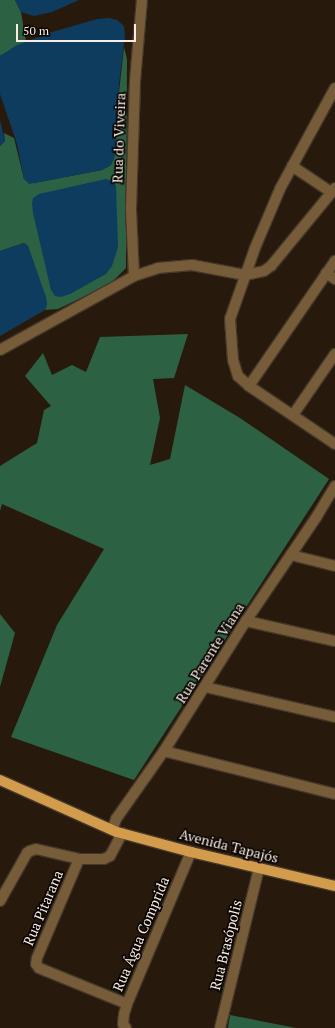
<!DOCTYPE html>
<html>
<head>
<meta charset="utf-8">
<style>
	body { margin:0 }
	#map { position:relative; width:335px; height:1028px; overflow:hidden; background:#271a0d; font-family:"PT Serif",serif }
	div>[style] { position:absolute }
	.forest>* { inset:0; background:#2c6243 }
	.water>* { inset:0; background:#0e3c5e }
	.roads { filter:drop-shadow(1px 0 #44382b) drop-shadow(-1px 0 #44382b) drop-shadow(0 1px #44382b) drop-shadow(0 -1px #44382b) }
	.minor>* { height:10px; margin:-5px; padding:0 5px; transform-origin:5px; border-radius:5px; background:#775c39 }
	.major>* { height:10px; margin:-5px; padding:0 5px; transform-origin:5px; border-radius:5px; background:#d39c4d }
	span { translate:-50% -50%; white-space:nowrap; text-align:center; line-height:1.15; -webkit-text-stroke:3.5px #0c0603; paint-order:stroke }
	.street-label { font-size:14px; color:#f7ede5 }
	.scale { position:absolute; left:16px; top:24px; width:120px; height:18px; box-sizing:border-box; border:2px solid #f7ede5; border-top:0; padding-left:5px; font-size:12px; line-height:14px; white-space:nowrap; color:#f7ede5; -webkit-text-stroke:3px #0c0603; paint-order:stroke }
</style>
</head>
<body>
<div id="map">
	<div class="forest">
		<i style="clip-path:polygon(0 0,15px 0,21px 12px,26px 42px,0 56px)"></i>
		<i style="clip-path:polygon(124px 47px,127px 59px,126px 268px,110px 284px,58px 309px,45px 310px,47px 304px,28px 246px,24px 243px,0 251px,0 146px,5px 141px,4px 133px,14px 138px,24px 179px,34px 183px,102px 170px,111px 165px)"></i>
		<i style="clip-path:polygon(188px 334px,174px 378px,153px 379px,160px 418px,150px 465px,170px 459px,185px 385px,240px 418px,329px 479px,134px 780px,11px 737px,57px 625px,104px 549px,2px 504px,0 511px,0 466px,37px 443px,44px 410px,51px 406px,25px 376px,43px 353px,52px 375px,72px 365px,86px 372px,100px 337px)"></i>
		<i style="clip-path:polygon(0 614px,15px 633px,0 687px)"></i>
		<i style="clip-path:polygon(230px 1015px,296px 1028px,228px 1028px)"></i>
	</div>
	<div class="water">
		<i style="clip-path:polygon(15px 0,79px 0,52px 12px,34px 16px,21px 12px)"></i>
		<i style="clip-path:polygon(109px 18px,117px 20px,124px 26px,125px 35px,119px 84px,116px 151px,114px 159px,111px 165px,102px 170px,29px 184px,24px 179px,17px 144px,0 94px,0 56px,17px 45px,49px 33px,97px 19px)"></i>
		<i style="clip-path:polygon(0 120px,5px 141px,0 146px)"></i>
		<i style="clip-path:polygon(106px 179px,113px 181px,116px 186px,118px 247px,112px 266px,106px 274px,70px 294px,61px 297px,55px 296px,51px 290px,33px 213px,32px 204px,33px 198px,39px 194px)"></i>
		<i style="clip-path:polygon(24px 243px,28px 246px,46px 297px,47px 304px,45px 310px,0 336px,0 251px)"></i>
	</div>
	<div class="roads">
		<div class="minor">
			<i style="left:335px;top:88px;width:115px;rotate:118.6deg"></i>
			<i style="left:280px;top:189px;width:64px;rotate:113deg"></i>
			<i style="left:255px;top:248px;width:75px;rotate:109.4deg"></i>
			<i style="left:230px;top:319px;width:41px;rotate:85.8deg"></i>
			<i style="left:233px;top:360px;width:17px;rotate:73deg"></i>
			<i style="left:238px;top:376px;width:15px;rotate:42deg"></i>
			<i style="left:249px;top:386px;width:104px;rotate:34deg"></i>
			<i style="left:292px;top:166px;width:47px;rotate:33.7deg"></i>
			<i style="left:326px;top:273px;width:11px;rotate:34deg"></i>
			<i style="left:134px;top:276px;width:67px;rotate:-92.6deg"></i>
			<i style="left:131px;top:209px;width:128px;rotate:-88.2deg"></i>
			<i style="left:135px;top:81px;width:81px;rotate:-85.1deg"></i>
			<i style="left:0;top:350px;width:153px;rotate:-28.9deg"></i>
			<i style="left:134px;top:276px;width:25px;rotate:-18deg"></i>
			<i style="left:158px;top:268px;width:34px;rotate:-5deg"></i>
			<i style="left:192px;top:265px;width:54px;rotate:10.7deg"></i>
			<i style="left:245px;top:275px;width:19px;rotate:-12deg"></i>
			<i style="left:264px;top:271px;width:9px;rotate:-36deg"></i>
			<i style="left:271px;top:266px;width:101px;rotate:-50.6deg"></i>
			<i style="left:249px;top:386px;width:152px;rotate:-55.5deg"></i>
			<i style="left:293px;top:415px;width:74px;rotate:-55.5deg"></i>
			<i style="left:291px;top:555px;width:45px;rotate:14deg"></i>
			<i style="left:246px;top:621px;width:91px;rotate:12.7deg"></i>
			<i style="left:205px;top:687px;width:133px;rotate:13deg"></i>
			<i style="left:164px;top:751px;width:176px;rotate:14.1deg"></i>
			<i style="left:112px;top:830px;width:12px;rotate:-70deg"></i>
			<i style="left:116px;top:819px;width:83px;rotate:-54.8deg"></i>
			<i style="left:164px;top:751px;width:154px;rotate:-57.8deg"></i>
			<i style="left:246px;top:621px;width:127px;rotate:-55.9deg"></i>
			<i style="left:317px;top:516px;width:35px;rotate:-59deg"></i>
			<i style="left:79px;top:859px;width:108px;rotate:113deg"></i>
			<i style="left:37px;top:958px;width:6px;rotate:99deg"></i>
			<i style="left:36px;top:964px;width:5px;rotate:53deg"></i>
			<i style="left:39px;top:968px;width:95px;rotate:22.2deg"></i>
			<i style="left:0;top:901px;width:55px;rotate:-60.6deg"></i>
			<i style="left:27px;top:853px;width:4px;rotate:-34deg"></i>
			<i style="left:30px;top:851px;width:6px;rotate:-18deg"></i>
			<i style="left:36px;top:849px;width:44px;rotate:13.1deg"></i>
			<i style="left:79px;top:859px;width:25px"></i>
			<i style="left:104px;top:859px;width:7px;rotate:-27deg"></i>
			<i style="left:110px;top:856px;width:26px;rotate:-62deg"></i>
			<i style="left:126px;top:1028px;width:5px;rotate:-127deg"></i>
			<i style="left:123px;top:1024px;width:10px;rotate:-84deg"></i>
			<i style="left:124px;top:1014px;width:10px;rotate:-73deg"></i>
			<i style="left:127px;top:1004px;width:165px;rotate:-67.2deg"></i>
			<i style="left:220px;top:1028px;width:165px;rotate:-76.3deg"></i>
		</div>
		<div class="major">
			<i style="left:0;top:780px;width:128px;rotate:24deg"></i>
			<i style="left:117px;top:832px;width:77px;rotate:15.1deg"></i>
			<i style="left:191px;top:852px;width:148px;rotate:13.3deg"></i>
		</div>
	</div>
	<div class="street-label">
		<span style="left:119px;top:138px;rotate:-88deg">Rua do Viveira</span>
		<span style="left:210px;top:653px;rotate:-58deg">Rua Parente Viana</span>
		<span style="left:229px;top:846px;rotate:14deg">Avenida Tapajós</span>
		<span style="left:43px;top:908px;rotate:-67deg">Rua Pitarana</span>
		<span style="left:141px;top:934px;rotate:-67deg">Rua Água Comprida</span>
		<span style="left:226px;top:945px;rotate:-76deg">Rua Brasópolis</span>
	</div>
	<div class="scale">50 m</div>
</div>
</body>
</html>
